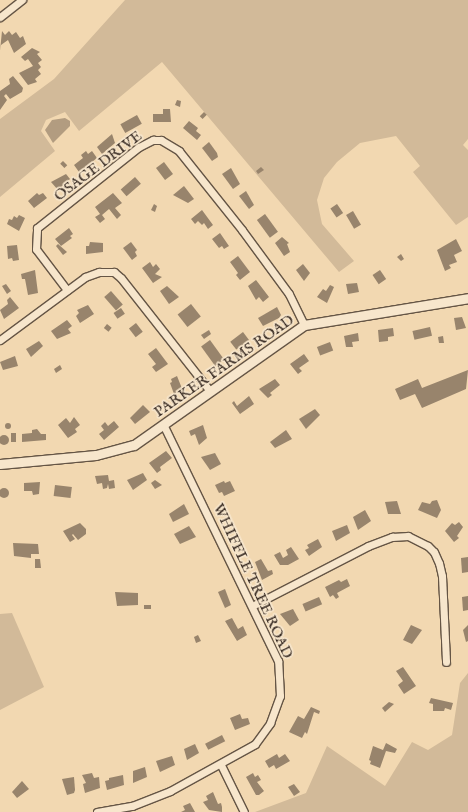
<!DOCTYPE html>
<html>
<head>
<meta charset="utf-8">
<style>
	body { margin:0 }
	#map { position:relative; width:468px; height:812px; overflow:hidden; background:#f2d8b1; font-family:"IM FELL English",serif }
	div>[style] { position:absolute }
	.green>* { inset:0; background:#d2ba99 }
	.water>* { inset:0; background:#b29c80 }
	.building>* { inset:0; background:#98846c; transform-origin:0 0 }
	.round { border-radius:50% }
	.roads { filter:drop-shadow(1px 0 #655545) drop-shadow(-1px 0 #655545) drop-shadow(0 1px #655545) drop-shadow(0 -1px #655545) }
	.minor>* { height:7px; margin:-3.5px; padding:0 3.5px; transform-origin:3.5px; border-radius:3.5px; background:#f7e6cc }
	.tertiary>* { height:9px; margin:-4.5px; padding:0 4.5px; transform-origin:4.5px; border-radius:4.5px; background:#f7e6cc }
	span { translate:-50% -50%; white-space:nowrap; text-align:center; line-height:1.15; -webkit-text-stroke:3.5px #f7e6cc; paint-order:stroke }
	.street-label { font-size:15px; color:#362921 }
</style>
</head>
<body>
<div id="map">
	<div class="green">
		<i style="clip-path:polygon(125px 0,468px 0,468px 139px,463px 145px,468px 150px,468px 217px,456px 225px,413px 172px,420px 166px,396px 136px,360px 143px,337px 162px,324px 178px,317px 200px,322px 224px,354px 261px,339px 272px,162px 62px,79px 131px,65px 112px,46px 120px,41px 131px,55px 151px,0 197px,0 119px,54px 79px)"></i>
		<i style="clip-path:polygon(12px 613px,44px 687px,0 710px,0 614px)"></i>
		<i style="clip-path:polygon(468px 673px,468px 812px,255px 812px,306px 793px,327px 746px,385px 786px,412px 742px,428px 750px,452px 735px,460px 683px)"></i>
	</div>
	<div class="water">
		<i style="clip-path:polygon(65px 118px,70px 121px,70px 126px,53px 143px,45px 130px,52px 120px)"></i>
	</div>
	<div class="building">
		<i style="clip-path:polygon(2px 31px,5px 35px,9px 31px,12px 35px,16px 32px,20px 38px,23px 36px,26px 44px,14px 53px,8px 40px,1px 45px,0 51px)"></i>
		<i style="clip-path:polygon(32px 48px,40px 52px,37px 54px,42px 60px,38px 63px,41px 67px,38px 70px,41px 74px,35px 79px,37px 82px,28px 85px,19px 73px,33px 66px,28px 59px,25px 61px,21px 57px)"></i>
		<i style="clip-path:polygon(13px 76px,23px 88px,22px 92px,10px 99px,6px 94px,4px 96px,7px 100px,0 110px,0 91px,10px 84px,9px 79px)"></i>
		<i style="clip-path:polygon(177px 100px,181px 101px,180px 107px,175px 105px)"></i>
		<i style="clip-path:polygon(163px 109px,170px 109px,171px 122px,153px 122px,153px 114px,163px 114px)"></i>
		<i style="left:204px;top:112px;width:4px;height:6px;rotate:45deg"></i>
		<i style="left:137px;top:115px;width:10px;height:19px;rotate:61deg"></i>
		<i style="clip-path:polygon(189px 121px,198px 128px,196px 131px,201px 135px,197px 140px,183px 128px)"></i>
		<i style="clip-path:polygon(112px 134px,115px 143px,102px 154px,97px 147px)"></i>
		<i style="clip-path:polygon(209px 142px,217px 153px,218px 157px,212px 161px,202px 148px)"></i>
		<i style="clip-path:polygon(86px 151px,88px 154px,92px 151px,97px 158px,79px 172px,74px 165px,83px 158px,81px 155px)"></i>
		<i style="left:63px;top:161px;width:6px;height:4px;rotate:45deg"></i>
		<i style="left:164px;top:162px;width:15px;height:10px;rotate:53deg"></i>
		<i style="clip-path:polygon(261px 167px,264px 170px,258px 174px,256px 171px)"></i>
		<i style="clip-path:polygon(231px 168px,240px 184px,233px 189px,222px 174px)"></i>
		<i style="clip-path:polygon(66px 174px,70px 179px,58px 190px,51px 182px)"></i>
		<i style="left:135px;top:177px;width:9px;height:19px;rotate:49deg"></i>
		<i style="clip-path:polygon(184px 186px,194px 199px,188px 203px,173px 195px)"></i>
		<i style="clip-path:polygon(246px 191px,254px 205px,249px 209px,239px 196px)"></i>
		<i style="clip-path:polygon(37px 193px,39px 195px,43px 193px,47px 198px,34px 208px,28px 201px)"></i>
		<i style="clip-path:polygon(113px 193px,122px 203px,115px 208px,121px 215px,117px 219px,109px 209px,102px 215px,105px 219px,100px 223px,95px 217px,100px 214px,95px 207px)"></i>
		<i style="clip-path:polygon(154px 204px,157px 206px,155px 212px,151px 210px)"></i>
		<i style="left:337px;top:204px;width:11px;height:8px;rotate:56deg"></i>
		<i style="clip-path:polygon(202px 210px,213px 225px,208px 229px,204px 223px,202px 225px,198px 221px,195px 224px,191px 219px)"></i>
		<i style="left:353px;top:211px;width:16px;height:8px;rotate:60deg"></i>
		<i style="left:265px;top:214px;width:22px;height:10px;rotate:54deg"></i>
		<i style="clip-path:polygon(19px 215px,25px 218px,19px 231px,7px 224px,9px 219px,12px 220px,14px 216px,17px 218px)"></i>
		<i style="clip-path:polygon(69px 228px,73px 234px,70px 236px,72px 238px,61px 246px,55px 239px)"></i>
		<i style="clip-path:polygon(220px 233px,229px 246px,224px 249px,222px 246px,219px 248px,212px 239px)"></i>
		<i style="clip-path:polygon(282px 237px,289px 243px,287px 244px,290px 252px,284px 256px,275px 243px)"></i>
		<i style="clip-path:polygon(456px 239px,462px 251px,454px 255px,457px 262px,449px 265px,451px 268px,445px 271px,437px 250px)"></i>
		<i style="clip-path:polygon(90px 242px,103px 243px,103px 252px,86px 254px,86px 246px,89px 246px)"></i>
		<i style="clip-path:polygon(131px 242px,137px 250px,135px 252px,137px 256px,132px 260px,123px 248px)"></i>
		<i style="clip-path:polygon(58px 244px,67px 252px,63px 255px,56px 246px)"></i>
		<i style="clip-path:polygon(17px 245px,19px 260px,13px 261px,12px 258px,8px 259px,7px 246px)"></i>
		<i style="clip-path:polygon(401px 254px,404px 259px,401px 261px,397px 257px)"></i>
		<i style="clip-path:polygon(238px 256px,250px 272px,240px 280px,236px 275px,238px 273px,230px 262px)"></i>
		<i style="clip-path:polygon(150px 262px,153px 267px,156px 264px,160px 269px,155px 274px,162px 277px,153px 283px,142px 268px)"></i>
		<i style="clip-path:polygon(303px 264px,310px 273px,304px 281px,296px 270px)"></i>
		<i style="clip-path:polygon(35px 270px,38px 293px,28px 295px,25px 279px,22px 279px,21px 274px)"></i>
		<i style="left:380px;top:270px;width:11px;height:9px;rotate:56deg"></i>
		<i style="clip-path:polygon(256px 280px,269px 297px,263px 302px,259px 297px,256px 300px,248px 286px)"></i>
		<i style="clip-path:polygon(357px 283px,359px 292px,348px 294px,346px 284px)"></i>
		<i style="clip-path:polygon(6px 284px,11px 291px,7px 294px,2px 286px)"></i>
		<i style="clip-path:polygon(330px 285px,334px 287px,327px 303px,317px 297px,323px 289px,326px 291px)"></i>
		<i style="clip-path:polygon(167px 286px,179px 297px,169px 304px,160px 291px)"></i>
		<i style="left:111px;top:291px;width:18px;height:9px;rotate:49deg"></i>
		<i style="clip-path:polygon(10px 297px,19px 308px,4px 319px,0 310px,8px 304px,7px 300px)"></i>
		<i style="left:191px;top:304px;width:16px;height:17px;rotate:52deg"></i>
		<i style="clip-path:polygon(88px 305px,94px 314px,80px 323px,76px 316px,79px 313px,77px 310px)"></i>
		<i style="clip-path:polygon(277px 307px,281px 315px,279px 318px,263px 326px,258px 318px)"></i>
		<i style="left:121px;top:308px;width:7px;height:9px;rotate:56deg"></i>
		<i style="clip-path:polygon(462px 317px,466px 328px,456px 330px,454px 318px)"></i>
		<i style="clip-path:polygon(67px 320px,72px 326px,68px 329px,71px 333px,57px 339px,51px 331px)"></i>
		<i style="left:136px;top:323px;width:11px;height:9px;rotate:52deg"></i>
		<i style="left:107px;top:324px;width:6px;height:5px;rotate:39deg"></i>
		<i style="left:430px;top:327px;width:9px;height:18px;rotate:77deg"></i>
		<i style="clip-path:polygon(393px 328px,394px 336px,388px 337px,388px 341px,379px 342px,378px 330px)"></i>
		<i style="clip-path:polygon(209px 330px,211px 334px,204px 339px,201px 335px)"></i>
		<i style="left:243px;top:332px;width:10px;height:16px;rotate:53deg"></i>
		<i style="clip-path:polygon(358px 333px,359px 341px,352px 342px,353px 347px,346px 347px,344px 336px)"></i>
		<i style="clip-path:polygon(443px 336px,444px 343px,439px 343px,438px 337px)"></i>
		<i style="left:210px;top:340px;width:24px;height:11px;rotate:54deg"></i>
		<i style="clip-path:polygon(39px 341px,43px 346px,31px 357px,26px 349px)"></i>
		<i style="left:330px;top:342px;width:9px;height:14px;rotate:69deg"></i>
		<i style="clip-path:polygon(156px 348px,168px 364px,156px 372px,152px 367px,156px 364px,148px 354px)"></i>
		<i style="clip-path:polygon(304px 354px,309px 361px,299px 368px,302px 371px,298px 374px,290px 364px)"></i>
		<i style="clip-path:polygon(15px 356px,18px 366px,3px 370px,0 362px)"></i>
		<i style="clip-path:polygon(60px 365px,62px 369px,56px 373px,54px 369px)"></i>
		<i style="clip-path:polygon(468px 370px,466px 389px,422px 408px,415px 394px,400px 400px,395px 389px,418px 379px,422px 388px)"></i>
		<i style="clip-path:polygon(177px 376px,183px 391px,174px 394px,170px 383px,172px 382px,171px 379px)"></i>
		<i style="clip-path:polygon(275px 379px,280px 385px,270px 393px,272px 395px,268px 398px,259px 389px)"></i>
		<i style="clip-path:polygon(249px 396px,254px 404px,240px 414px,232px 403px,234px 401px,237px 406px)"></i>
		<i style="clip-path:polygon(143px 405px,150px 412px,135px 424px,130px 418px)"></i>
		<i style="clip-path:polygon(315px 409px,320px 415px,306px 429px,299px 419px)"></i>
		<i style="clip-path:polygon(74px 417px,80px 425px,75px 429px,77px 432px,68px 438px,58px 425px,66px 418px,70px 423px)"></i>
		<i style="clip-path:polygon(114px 421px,119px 427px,104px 440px,99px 434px,104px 430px,101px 426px,105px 422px,108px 426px)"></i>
		<i class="round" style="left:5px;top:423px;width:6px;height:6px"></i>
		<i style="clip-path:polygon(203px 425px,207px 438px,199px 445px,195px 434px,191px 436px,189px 431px)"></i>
		<i style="clip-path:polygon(37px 429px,41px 434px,46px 434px,46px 440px,22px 442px,22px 434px,32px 433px,32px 430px)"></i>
		<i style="clip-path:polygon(286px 430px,292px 439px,275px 448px,270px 442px)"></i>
		<i style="left:11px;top:433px;width:5px;height:9px"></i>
		<i class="round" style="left:-1px;top:435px;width:10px;height:10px"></i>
		<i style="clip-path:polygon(166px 451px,172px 458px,160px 467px,161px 470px,157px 473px,149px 463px)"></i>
		<i style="clip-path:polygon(215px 453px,221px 464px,210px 470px,201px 457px)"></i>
		<i style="clip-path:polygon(143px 473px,147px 480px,133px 490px,127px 480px)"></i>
		<i style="clip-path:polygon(108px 475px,109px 481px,114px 480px,115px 488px,109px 489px,108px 484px,107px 488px,103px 489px,102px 483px,97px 484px,95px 476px)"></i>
		<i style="clip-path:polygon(155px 480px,162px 485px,155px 489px,151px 483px)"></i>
		<i style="clip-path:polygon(224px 481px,225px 483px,230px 481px,235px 491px,224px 496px,222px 492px,219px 493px,215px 485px)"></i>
		<i style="clip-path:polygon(40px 482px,39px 494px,33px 495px,32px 491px,24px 491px,24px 483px)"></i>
		<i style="left:55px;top:485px;width:17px;height:11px;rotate:7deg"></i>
		<i class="round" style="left:-1px;top:488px;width:10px;height:10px"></i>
		<i style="clip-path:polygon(437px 500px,441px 510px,437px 518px,418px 510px,422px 502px,430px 504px,432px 501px)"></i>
		<i style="clip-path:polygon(397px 501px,401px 514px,388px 514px,385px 502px)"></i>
		<i style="clip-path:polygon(184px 504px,189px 514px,173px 522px,169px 514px)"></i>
		<i style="clip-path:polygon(365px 510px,371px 521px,358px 530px,353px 517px)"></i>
		<i style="clip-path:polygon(459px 522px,463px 527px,457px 536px,459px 538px,454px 542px,445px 531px,452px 523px,455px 525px)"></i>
		<i style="clip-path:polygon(80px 523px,86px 529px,86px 534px,78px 540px,73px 534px,72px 535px,75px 539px,70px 542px,63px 531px)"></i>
		<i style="clip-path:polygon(347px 525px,350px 533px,336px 541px,332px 531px)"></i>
		<i style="clip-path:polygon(189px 526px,196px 537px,180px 544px,174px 534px)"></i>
		<i style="clip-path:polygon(318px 539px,322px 547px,309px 556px,305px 550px,309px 548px,307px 545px)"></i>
		<i style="clip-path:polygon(13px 543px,38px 544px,39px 554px,31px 554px,31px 558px,14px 556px)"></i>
		<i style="clip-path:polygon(291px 547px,299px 559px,288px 565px,280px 565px,274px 555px,280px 552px,283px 558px,288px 555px,286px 550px)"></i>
		<i style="clip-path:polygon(468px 557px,468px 572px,462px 573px,461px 558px)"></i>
		<i style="clip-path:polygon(35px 559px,40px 559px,41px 568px,35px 568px)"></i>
		<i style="clip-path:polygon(261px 559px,268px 571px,272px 570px,273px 574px,262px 580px,255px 562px)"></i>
		<i style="clip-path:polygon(347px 579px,350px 586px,337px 593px,339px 597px,336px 599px,333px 595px,330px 597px,325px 587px,339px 580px,341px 582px)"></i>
		<i style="clip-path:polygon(225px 589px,231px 605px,225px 608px,218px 592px)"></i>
		<i style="clip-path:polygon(115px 592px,138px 593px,138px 605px,117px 606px)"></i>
		<i style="clip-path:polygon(468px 596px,468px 610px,463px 611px,462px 597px)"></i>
		<i style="left:319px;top:597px;width:8px;height:18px;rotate:67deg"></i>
		<i style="left:144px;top:605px;width:7px;height:4px"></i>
		<i style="clip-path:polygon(293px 609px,299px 620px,290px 626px,280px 614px)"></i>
		<i style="clip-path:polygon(232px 618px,238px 629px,243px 626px,247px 635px,237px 641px,225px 621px)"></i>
		<i style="clip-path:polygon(411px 625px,422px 630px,412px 644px,403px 640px)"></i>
		<i style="clip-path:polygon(468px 625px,468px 641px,466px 642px,463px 630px)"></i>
		<i style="clip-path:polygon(198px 635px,201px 641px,196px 643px,194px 637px)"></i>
		<i style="clip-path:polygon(403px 667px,416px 686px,404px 694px,398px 685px,403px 681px,396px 671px)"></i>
		<i style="clip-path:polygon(431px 698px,453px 703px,451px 710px,445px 708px,444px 711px,433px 711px,433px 704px,429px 703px)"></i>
		<i style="clip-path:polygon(389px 702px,394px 704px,385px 712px,382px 708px)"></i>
		<i style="clip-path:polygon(311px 707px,320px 711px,319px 714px,314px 712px,307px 734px,305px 732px,302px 738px,289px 732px,298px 716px,304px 719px)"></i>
		<i style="clip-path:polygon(240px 714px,242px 719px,248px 718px,250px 724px,235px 730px,230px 718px)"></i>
		<i style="left:222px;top:735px;width:7px;height:19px;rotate:63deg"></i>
		<i style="clip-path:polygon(386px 743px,397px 749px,395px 753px,386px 751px,380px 768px,370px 764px,371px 761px,369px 760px,373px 746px,383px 750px)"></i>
		<i style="clip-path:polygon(195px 744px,199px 753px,187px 760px,184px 749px)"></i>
		<i style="clip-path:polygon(277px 754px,279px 758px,285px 754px,290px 761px,276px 769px,274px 765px,269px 768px,265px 761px)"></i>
		<i style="clip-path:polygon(172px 756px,175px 765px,160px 772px,156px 761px)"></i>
		<i style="clip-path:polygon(145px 767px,147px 777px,133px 783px,133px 771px)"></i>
		<i style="clip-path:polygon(92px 773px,94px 778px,99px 777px,100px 788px,85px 793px,83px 784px,86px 783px,82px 775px)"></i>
		<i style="clip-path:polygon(253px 773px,255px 777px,258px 775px,261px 780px,257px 782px,264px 791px,259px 795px,256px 795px,246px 777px)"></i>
		<i style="clip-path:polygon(123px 775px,124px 785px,107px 790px,105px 781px,109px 780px,109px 778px)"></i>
		<i style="clip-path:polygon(74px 777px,75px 790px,74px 793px,67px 795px,62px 779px)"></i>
		<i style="clip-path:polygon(22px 781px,29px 789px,17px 798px,12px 792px)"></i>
		<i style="clip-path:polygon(294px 784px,300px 792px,294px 796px,288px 787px)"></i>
		<i style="clip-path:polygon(213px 792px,218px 804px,221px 803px,222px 807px,222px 812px,209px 810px,203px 802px,208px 800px,206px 796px)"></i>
		<i style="clip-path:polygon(190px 803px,195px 812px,181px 812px,185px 810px,183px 806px)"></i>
	</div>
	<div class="roads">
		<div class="minor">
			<i style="left:0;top:17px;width:28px;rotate:-38deg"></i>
			<i style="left:67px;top:290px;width:51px;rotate:-127.1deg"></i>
			<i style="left:36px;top:249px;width:21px;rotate:-87deg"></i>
			<i style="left:37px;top:228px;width:130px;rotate:-38.5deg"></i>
			<i style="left:139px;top:147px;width:16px;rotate:-27deg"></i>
			<i style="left:153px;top:140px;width:8px"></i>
			<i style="left:161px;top:140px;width:21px;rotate:31deg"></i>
			<i style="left:179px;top:151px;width:101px;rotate:51.4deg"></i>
			<i style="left:242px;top:230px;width:79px;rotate:53.7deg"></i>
			<i style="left:289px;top:294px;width:34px;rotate:64deg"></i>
			<i style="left:0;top:340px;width:106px;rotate:-36.5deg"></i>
			<i style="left:85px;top:277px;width:15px;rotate:-20deg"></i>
			<i style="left:99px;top:272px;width:15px"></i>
			<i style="left:114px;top:272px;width:9px;rotate:41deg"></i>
			<i style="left:121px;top:278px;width:144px;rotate:51.8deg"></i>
			<i style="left:252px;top:606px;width:131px;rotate:-27.3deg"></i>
			<i style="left:368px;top:546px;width:26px;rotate:-21deg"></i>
			<i style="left:392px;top:537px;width:16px;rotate:-4deg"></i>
			<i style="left:408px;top:536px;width:22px;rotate:27deg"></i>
			<i style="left:428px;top:546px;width:8px;rotate:45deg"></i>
			<i style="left:434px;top:552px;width:12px;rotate:66deg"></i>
			<i style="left:439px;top:563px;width:13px;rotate:77deg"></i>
			<i style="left:442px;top:576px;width:86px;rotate:87.3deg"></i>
			<i style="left:221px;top:765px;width:52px;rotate:63.9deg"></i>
			<i style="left:97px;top:812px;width:36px;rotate:-10deg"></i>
			<i style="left:132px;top:806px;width:41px;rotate:-21.5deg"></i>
			<i style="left:170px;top:791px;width:97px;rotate:-28.9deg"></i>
			<i style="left:255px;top:744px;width:26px;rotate:-54deg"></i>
			<i style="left:270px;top:723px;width:29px;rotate:-70deg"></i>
			<i style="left:280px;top:696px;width:35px;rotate:-93deg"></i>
			<i style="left:278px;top:661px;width:261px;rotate:-115.9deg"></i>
		</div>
		<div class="tertiary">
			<i style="left:0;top:464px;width:96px;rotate:-5.4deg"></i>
			<i style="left:96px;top:455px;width:39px;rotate:-15deg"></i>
			<i style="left:134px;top:445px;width:208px;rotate:-35.2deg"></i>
			<i style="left:304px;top:325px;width:166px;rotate:-9.3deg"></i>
		</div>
	</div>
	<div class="street-label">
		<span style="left:98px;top:166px;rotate:-37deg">OSAGE DRIVE</span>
		<span style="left:224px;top:366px;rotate:-35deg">PARKER FARMS ROAD</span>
		<span style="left:253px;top:581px;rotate:65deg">WHIFFLE TREE ROAD</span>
	</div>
</div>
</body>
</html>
